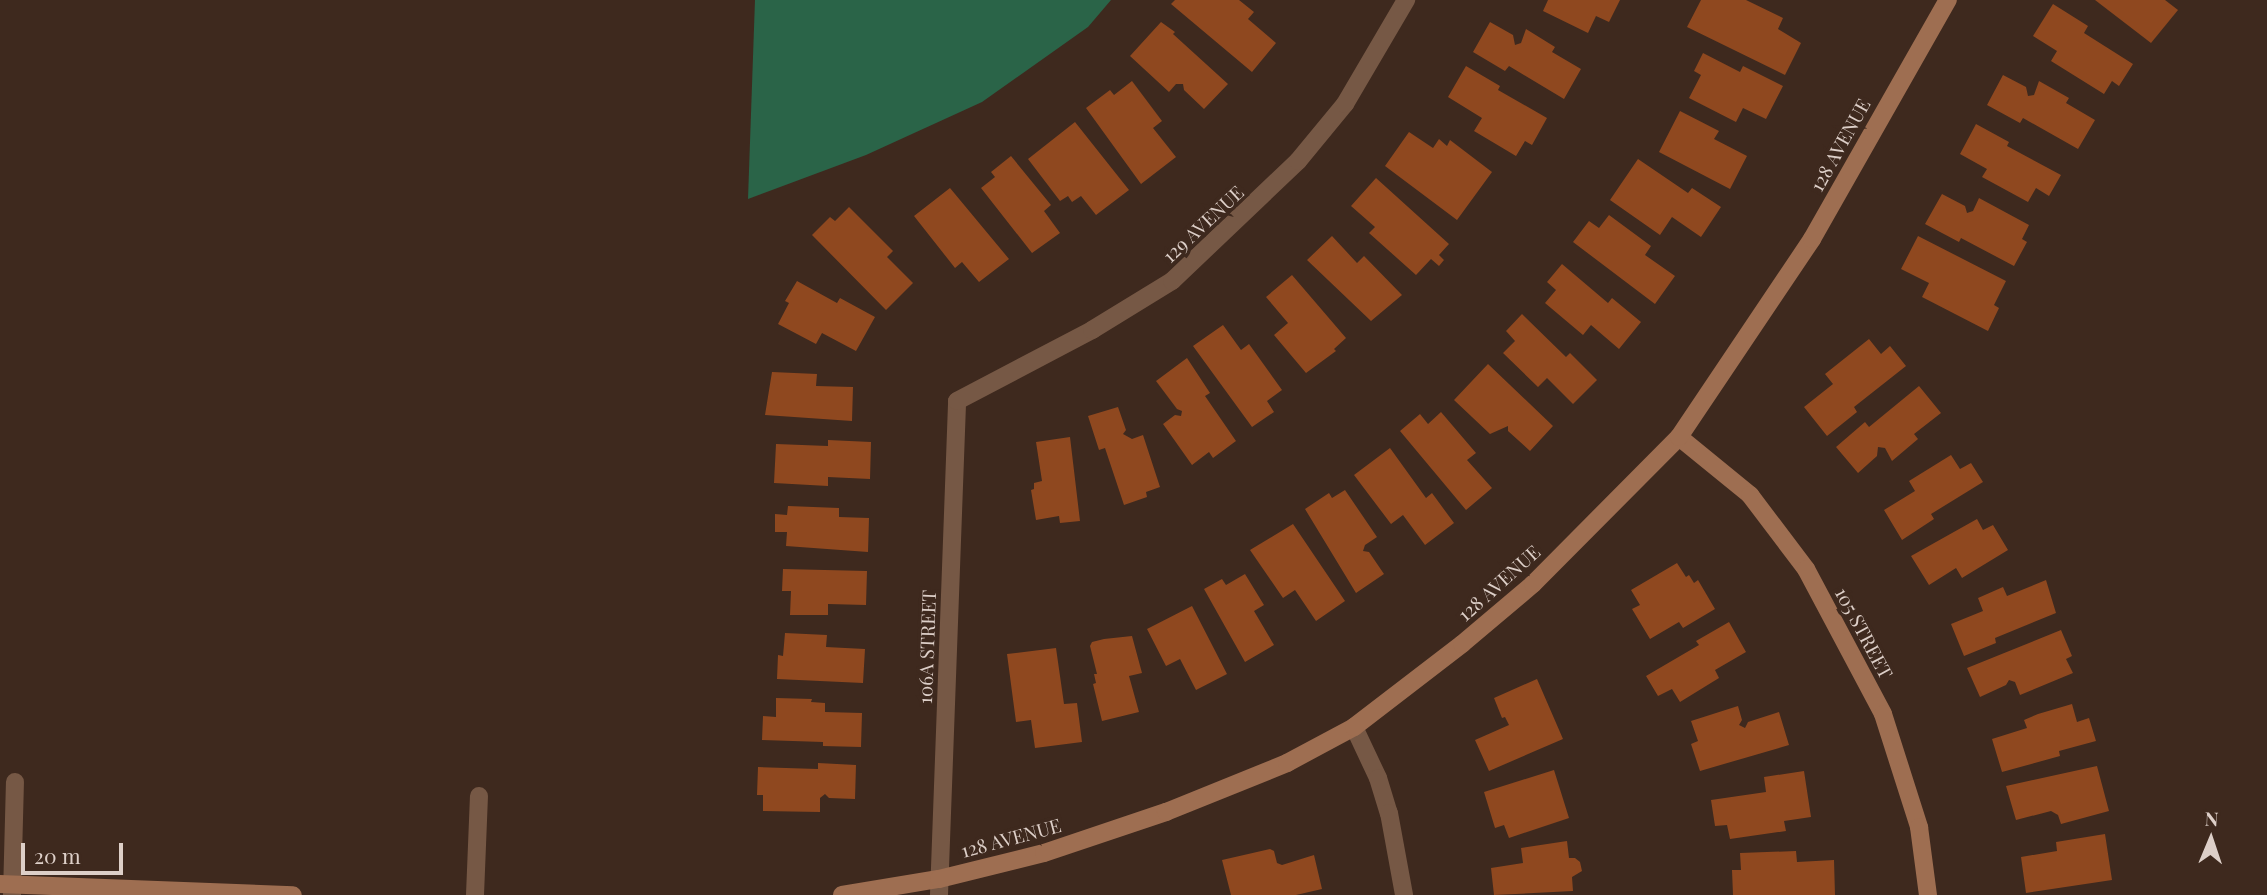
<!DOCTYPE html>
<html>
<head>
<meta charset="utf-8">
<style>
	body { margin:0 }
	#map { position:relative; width:2267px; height:895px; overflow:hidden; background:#3e291e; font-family:"Playfair Display",serif }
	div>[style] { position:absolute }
	.green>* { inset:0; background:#2a6448 }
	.building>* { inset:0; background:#8f481f }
	.street>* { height:18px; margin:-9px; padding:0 9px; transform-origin:9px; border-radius:9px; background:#765845 }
	.secondary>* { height:18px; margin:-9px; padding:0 9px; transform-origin:9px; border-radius:9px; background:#9e6e51 }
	span { translate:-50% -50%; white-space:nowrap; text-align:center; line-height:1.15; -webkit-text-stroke:7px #3e291e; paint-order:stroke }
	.street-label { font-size:19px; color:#ddcfc8 }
	.north { position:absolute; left:2176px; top:804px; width:70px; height:70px; -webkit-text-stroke:5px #3e291e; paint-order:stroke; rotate:2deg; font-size:19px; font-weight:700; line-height:28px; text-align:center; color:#ddcfc8 }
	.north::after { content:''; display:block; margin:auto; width:24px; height:32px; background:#ddcfc8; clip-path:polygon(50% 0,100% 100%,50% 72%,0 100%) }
	.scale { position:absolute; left:21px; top:843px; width:102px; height:32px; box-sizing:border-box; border:4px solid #ddcfc8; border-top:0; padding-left:9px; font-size:21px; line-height:24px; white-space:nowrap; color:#ddcfc8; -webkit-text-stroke:5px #3e291e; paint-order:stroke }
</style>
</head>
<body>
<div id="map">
	<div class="green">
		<i style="clip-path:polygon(755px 0,1111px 0,1088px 27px,982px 102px,866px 155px,748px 199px)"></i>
	</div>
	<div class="building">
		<i style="clip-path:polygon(1175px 0,1239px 0,1254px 12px,1248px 19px,1276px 43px,1252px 72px,1171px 4px)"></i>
		<i style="clip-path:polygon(1548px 0,1620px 0,1609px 22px,1596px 16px,1588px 33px,1543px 11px)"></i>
		<i style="clip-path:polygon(1701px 0,1746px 0,1783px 18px,1778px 29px,1801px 43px,1785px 75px,1687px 27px)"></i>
		<i style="clip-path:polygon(2095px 0,2165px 0,2178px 10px,2151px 43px)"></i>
		<i style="clip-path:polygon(2053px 4px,2088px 26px,2084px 33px,2133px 64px,2119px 86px,2112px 81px,2104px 94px,2051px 61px,2057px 51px,2033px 36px)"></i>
		<i style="clip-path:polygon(1161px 22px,1175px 32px,1173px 34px,1228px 84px,1204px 109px,1184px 90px,1183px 84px,1176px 84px,1169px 92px,1130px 56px)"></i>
		<i style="clip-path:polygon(1490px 22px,1513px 35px,1515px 45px,1521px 43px,1526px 29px,1555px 47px,1552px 52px,1581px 69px,1564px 99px,1509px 66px,1505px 71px,1473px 52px)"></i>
		<i style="clip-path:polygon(1703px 53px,1740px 72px,1743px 66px,1783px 86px,1766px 119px,1743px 108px,1736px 122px,1689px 98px,1701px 75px,1694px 71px)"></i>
		<i style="clip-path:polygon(1466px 66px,1500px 86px,1498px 90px,1547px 118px,1532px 145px,1525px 141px,1516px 156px,1474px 131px,1482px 118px,1448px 97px)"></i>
		<i style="clip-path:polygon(2003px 75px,2026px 87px,2028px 96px,2034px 95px,2039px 81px,2069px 98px,2066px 103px,2095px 120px,2078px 149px,2023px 118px,2020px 123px,1987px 105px)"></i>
		<i style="clip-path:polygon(1132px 81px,1162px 121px,1153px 128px,1176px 157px,1141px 184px,1086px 108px,1110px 90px,1114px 95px)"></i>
		<i style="clip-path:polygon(1680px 111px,1719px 131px,1714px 139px,1747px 156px,1730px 189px,1659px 152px)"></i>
		<i style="clip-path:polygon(1075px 122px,1129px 190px,1096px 215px,1081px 196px,1072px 202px,1068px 196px,1060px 201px,1028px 159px)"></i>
		<i style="clip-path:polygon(1976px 124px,2009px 142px,2007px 146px,2061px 175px,2049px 196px,2036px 188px,2028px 202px,1982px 177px,1987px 169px,1960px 154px)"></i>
		<i style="clip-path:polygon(1409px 132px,1433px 148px,1439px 139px,1447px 146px,1450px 140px,1492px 172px,1457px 220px,1385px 166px)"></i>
		<i style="clip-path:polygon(1011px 156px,1051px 205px,1044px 211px,1060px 233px,1032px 253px,981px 188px,995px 177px,991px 172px)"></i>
		<i style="clip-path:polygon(1638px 159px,1688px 193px,1692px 188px,1721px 207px,1701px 237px,1672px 217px,1660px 235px,1610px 200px)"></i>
		<i style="clip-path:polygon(1376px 178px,1449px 244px,1439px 255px,1444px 260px,1439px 266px,1431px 259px,1416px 275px,1369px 233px,1375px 227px,1351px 206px)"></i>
		<i style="clip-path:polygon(950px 188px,1009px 259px,979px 282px,962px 262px,955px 268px,914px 216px)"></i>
		<i style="clip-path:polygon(1942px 194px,1965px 206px,1967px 213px,1973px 211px,1979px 198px,2029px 225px,2022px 239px,2027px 242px,2014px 266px,1961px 238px,1959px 242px,1925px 224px)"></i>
		<i style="clip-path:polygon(849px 207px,893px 251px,887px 257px,913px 283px,886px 310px,812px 235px,830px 217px,835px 221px)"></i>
		<i style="clip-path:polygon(1609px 215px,1651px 246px,1645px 255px,1675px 276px,1655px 304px,1573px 242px,1589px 221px,1599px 228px)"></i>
		<i style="clip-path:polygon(1332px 236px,1357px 263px,1364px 256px,1402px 295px,1371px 321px,1307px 260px)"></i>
		<i style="clip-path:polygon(1918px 236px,2006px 281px,1994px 305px,1999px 308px,1988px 331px,1922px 297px,1929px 283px,1901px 269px)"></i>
		<i style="clip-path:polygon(1562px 264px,1608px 303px,1612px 298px,1641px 322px,1619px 349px,1591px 325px,1583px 335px,1545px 303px,1556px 290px,1547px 282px)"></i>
		<i style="clip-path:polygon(1292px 275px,1346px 338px,1334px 349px,1336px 351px,1306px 373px,1274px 335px,1288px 323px,1266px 297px)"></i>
		<i style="clip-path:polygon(797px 281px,837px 303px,840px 298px,875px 317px,856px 351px,822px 333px,816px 344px,778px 324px,789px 303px,785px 301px)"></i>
		<i style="clip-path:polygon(1522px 314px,1566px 357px,1570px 353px,1597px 380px,1573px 404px,1547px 378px,1538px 387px,1503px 353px,1515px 341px,1506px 331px)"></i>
		<i style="clip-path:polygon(1223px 325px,1241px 350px,1249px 344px,1282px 390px,1267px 401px,1274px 412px,1252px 427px,1193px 346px)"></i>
		<i style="clip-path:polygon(1869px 339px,1881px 354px,1890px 346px,1906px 366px,1854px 407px,1857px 412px,1827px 436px,1804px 407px,1833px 384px,1825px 374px)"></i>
		<i style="clip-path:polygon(1187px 358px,1210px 393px,1205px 396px,1236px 441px,1213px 458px,1209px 452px,1192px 465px,1163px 424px,1175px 415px,1181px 416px,1182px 411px,1177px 409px,1156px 381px)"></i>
		<i style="clip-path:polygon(1488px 364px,1553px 426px,1530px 451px,1508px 431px,1508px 426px,1490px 434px,1454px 400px)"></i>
		<i style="clip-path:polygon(772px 372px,817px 374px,816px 386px,853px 387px,852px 421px,765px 415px)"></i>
		<i style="clip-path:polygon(1919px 386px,1941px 413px,1914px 434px,1918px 439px,1892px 461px,1885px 448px,1878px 447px,1877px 456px,1858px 473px,1836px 447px,1865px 422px,1869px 427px)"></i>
		<i style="clip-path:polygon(1118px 407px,1126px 430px,1123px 434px,1132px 439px,1143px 435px,1160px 487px,1146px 492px,1147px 497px,1124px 505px,1105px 448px,1099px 450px,1088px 416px)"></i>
		<i style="clip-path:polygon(1441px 412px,1476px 453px,1467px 460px,1492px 488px,1466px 510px,1400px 431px,1420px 414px,1428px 424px)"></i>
		<i style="clip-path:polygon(1070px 437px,1080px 521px,1060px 523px,1059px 516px,1036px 520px,1031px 490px,1034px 489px,1034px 483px,1042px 481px,1036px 442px)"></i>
		<i style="clip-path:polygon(828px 440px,871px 442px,870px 479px,828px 477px,828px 486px,774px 483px,776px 444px,828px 446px)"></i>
		<i style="clip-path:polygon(1390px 448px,1426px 498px,1432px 493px,1454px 523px,1425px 545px,1403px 515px,1391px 524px,1354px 475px)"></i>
		<i style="clip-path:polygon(1951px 455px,1960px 469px,1971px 463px,1983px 482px,1931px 514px,1934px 519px,1902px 540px,1884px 510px,1915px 491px,1909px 481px)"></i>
		<i style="clip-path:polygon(1345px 490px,1377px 537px,1365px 545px,1363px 551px,1369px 552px,1384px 574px,1356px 593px,1305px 509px,1329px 493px,1332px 498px)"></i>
		<i style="clip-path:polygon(788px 506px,839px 508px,839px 517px,869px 518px,868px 552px,786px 546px,787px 532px,775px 532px,775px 514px,787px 515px)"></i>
		<i style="clip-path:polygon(1977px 519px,1983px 530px,1993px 525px,2008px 550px,1962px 578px,1956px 568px,1929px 585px,1911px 556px)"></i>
		<i style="clip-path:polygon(1293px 524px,1345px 601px,1316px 621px,1295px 590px,1283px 598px,1250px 550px)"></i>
		<i style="clip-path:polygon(1677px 563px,1686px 577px,1689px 575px,1694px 583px,1698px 580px,1715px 609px,1683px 628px,1679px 622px,1650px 639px,1632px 609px,1640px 605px,1631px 590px)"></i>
		<i style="clip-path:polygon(783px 569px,867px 571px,866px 605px,828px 604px,828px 615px,790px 615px,791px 591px,782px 591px)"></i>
		<i style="clip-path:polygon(1245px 574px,1264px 605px,1254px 611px,1274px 645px,1245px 662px,1204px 589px,1222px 579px,1226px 585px)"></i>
		<i style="clip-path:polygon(2046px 580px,2056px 613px,1995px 638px,1996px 643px,1964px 656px,1951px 624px,1983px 611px,1978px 598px,2003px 587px,2007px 596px)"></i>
		<i style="clip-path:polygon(1192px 606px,1227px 674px,1196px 690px,1180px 659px,1166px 666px,1147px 629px)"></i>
		<i style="clip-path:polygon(1729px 622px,1746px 652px,1715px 670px,1719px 678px,1680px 702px,1672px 689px,1658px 696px,1646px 676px,1699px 645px,1696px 641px)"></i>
		<i style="clip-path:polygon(2061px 630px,2072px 656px,2066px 659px,2073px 673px,2020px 695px,2015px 682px,2009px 680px,2006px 685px,1980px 697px,1967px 668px)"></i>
		<i style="clip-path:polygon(785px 633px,827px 635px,826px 647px,865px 649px,863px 683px,777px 679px,778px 655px,783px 656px)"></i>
		<i style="clip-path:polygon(1132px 636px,1142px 673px,1129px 676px,1139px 712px,1102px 721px,1093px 684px,1096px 683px,1094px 674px,1097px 674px,1090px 646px,1092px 642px,1104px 639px)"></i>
		<i style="clip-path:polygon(1056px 648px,1064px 704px,1077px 703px,1082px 742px,1035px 748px,1031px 720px,1016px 722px,1007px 654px)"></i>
		<i style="clip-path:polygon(1537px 679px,1563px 739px,1489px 771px,1475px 740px,1509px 725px,1505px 717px,1502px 718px,1494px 698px)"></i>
		<i style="clip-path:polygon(776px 698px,812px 699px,811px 702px,825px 703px,825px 712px,862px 713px,861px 747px,823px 746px,823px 742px,762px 740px,763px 716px,776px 717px)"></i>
		<i style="clip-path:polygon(2072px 704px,2077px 722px,2089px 718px,2096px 741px,2059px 751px,2060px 756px,2002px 772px,1992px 739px,2027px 728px,2024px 720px,2038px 714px)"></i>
		<i style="clip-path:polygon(1738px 706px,1742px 720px,1739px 725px,1745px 728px,1748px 722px,1779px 712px,1789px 745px,1700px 771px,1691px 744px,1698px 741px,1691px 721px)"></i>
		<i style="clip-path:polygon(818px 763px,856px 765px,855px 799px,829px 798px,825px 794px,820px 798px,820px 812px,763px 811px,763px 795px,757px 795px,758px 767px,818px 769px)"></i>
		<i style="clip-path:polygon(2097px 766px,2109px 811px,2061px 824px,2058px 815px,2051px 811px,2016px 820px,2006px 786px)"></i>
		<i style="clip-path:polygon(1554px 770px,1569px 818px,1509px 838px,1504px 825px,1495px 828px,1484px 792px)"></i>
		<i style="clip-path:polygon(1804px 771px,1811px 817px,1784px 821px,1786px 831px,1730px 839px,1727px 825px,1715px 826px,1711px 800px,1766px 792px,1764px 777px)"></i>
		<i style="clip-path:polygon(2105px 834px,2112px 880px,2026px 893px,2021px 857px,2057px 851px,2056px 842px)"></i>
		<i style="clip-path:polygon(1567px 841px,1569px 858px,1575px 858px,1580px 862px,1582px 871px,1572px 877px,1573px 891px,1494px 895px,1491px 868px,1523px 863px,1521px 848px)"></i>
		<i style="clip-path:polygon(1270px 849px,1274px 851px,1277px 863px,1282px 865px,1314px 855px,1322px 889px,1296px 895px,1231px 895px,1222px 860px)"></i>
		<i style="clip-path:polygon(1796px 851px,1797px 862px,1834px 860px,1835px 895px,1733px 895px,1732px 870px,1741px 870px,1740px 853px)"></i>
	</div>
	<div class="street">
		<i style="left:1354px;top:727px;width:56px;rotate:64.8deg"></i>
		<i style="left:1378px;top:778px;width:37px;rotate:73deg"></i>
		<i style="left:1389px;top:813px;width:83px;rotate:79.6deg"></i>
		<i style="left:12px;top:895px;width:113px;rotate:-88.5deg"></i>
		<i style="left:475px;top:895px;width:99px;rotate:-87.7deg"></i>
		<i style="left:939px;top:895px;width:494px;rotate:-87.9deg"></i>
		<i style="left:957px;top:401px;width:153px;rotate:-27.7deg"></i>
		<i style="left:1092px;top:330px;width:94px;rotate:-31.5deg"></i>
		<i style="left:1172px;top:281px;width:174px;rotate:-43.6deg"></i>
		<i style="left:1298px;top:161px;width:74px;rotate:-50.5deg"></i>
		<i style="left:1345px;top:104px;width:121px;rotate:-59.6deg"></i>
	</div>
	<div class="secondary">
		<i style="left:1679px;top:437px;width:92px;rotate:39.2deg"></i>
		<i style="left:1750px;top:495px;width:93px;rotate:52.9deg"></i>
		<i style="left:1806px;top:569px;width:164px;rotate:62deg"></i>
		<i style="left:1883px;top:714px;width:119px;rotate:72.3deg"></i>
		<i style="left:1919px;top:827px;width:69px;rotate:82.5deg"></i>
		<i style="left:0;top:884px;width:293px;rotate:2.2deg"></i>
		<i style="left:842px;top:895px;width:98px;rotate:-9.4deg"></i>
		<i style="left:939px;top:879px;width:108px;rotate:-13.9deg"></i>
		<i style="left:1044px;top:853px;width:129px;rotate:-18.6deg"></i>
		<i style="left:1166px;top:812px;width:131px;rotate:-22deg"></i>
		<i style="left:1287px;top:763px;width:76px;rotate:-28.2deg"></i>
		<i style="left:1354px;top:727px;width:136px;rotate:-37.5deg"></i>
		<i style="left:1462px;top:644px;width:93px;rotate:-40.2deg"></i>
		<i style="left:1533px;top:584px;width:207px;rotate:-45.2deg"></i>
		<i style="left:1679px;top:437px;width:239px;rotate:-56.1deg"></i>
		<i style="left:1812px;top:239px;width:275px;rotate:-60.4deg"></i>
	</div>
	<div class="street-label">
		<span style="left:1840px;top:145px;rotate:-61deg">128 AVENUE</span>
		<span style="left:1203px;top:224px;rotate:-43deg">129 AVENUE</span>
		<span style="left:1499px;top:583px;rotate:-42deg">128 AVENUE</span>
		<span style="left:1864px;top:633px;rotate:62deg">105 STREET</span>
		<span style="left:927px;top:647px;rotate:-88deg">106A STREET</span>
		<span style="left:1011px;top:838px;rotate:-15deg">128 AVENUE</span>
	</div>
	<div class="north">N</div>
	<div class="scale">20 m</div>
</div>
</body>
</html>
